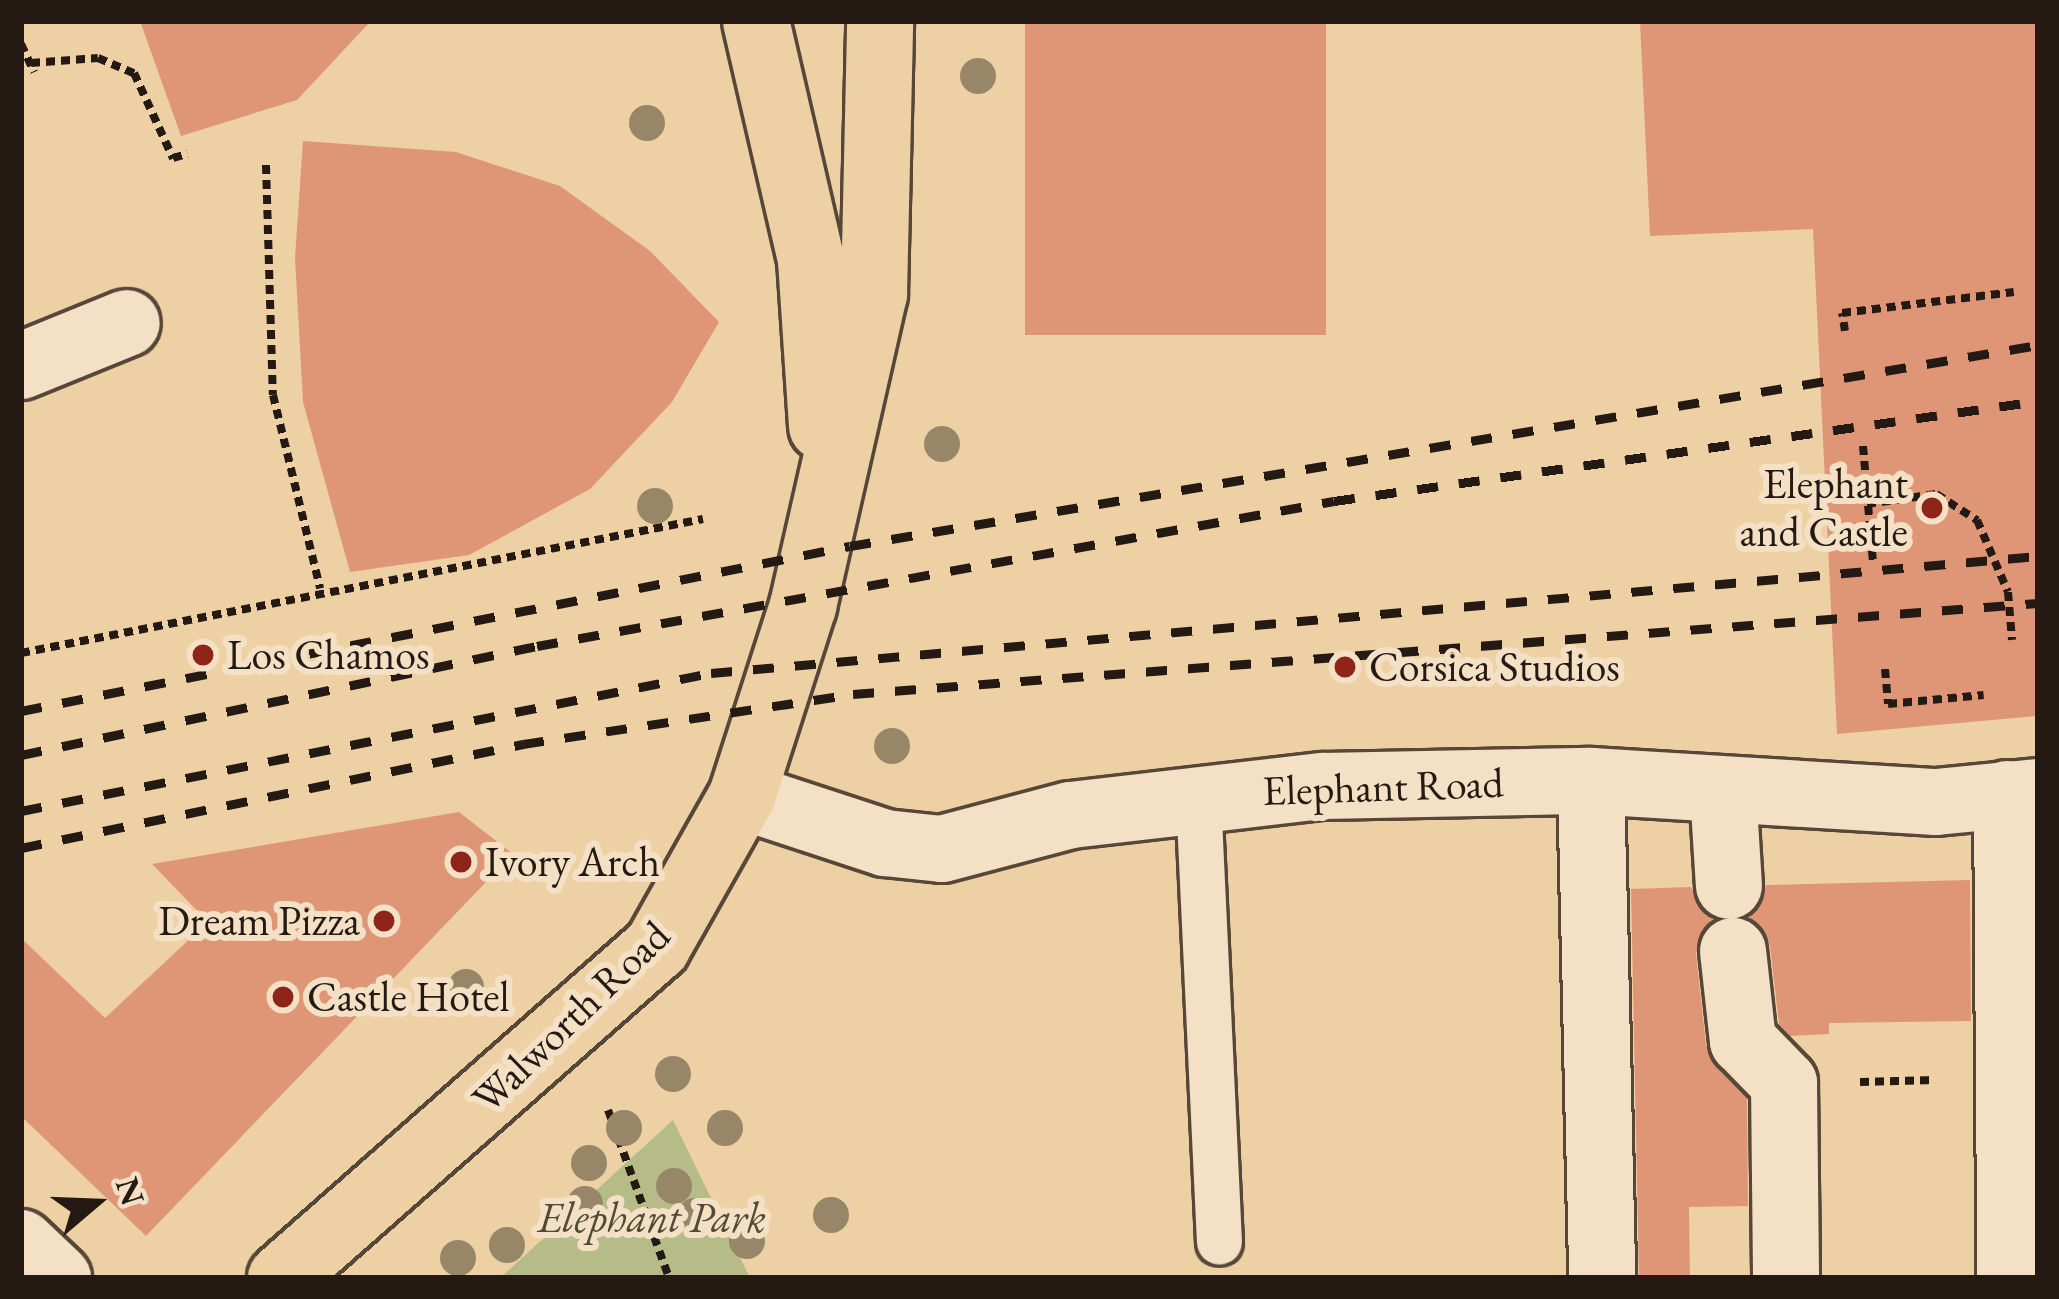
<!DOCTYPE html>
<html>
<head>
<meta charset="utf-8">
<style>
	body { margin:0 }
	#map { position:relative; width:2059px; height:1299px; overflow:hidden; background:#eed0a5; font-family:"EB Garamond",serif }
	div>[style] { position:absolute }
	.green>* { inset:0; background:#b5bc88 }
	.building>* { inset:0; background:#de9677; transform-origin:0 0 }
	.path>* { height:8px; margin-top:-4px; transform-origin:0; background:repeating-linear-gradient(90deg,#251913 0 9px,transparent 0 15px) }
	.roads { filter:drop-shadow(3px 0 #574738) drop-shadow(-3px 0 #574738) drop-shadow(0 3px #574738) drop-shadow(0 -3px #574738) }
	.service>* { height:45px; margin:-22.5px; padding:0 22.5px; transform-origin:22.5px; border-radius:22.5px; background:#f4e0c4 }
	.pedestrian>* { height:66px; margin:-33px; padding:0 33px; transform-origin:33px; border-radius:33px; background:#f4e0c4 }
	.minor>* { height:66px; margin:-33px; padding:0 33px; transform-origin:33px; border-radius:33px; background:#f4e0c4 }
	.primary>* { height:66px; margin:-33px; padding:0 33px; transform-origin:33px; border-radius:33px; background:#eed0a5 }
	.rail>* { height:9px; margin-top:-4.5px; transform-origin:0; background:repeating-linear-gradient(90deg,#251913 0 21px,transparent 0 42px) }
	.trees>* { width:36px; height:36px; margin:-18px; border-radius:50%; background:#978668 }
	.dots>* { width:33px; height:33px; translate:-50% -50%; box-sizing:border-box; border:6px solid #f4e0c4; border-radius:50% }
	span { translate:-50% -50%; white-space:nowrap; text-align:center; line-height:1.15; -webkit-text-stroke:12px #f4e0c4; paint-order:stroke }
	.poi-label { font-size:42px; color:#251913 }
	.right { translate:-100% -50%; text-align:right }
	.left { translate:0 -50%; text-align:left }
	.street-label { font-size:42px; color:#251913 }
	.park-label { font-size:42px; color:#504a36; font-style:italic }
	.frame { position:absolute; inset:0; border:24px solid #251913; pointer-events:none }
	.north { position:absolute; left:36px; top:1143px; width:120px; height:120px; -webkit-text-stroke:9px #f4e0c4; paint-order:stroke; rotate:71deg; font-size:33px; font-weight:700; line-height:48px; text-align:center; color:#251913 }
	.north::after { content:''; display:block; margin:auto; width:42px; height:54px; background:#251913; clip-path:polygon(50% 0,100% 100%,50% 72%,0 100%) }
</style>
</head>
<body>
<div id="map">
	<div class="green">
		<i style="clip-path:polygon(673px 1120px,750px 1278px,500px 1278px)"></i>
	</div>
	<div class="building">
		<i style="clip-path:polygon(140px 21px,371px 21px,297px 100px,181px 136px)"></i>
		<i style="left:1025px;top:21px;width:301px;height:314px"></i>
		<i style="clip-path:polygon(1640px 21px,2038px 21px,2038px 716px,1837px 734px,1813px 229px,1650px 236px)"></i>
		<i style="clip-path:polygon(303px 141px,456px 152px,560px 186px,650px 251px,719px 322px,672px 402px,590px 489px,469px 555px,350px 572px,303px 402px,295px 258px)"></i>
		<i style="clip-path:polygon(459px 812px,513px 854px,146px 1236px,21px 1116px,21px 938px,105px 1018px,208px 922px,152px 864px)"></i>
		<i style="clip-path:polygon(1970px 880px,1971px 1021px,1829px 1023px,1829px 1034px,1790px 1036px,1779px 1024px,1770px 946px,1749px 917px,1766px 885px)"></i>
		<i style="clip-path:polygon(1691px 887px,1713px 920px,1696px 954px,1706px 1045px,1747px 1098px,1748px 1206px,1689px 1207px,1690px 1278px,1639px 1278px,1631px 889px)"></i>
	</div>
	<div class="path">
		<i style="left:21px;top:44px;width:31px;rotate:65deg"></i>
		<i style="left:31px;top:63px;width:67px;rotate:-4.3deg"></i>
		<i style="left:98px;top:58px;width:39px;rotate:23deg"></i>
		<i style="left:134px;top:73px;width:94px;rotate:65.4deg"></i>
		<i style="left:173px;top:158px;width:15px;rotate:-16deg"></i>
		<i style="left:266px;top:165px;width:230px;rotate:88.3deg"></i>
		<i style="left:273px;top:395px;width:199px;rotate:76.3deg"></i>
		<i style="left:1845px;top:331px;width:18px;rotate:-99deg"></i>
		<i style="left:1842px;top:313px;width:173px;rotate:-7deg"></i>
		<i style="left:1863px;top:446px;width:116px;rotate:85.1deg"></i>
		<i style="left:1867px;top:504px;width:70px;rotate:-8.2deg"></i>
		<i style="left:1936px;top:494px;width:49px;rotate:32.4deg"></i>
		<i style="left:1977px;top:520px;width:78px;rotate:66.7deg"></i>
		<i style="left:2008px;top:592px;width:48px;rotate:85.2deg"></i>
		<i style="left:21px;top:653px;width:695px;rotate:-11.12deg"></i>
		<i style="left:1885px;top:669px;width:35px;rotate:85deg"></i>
		<i style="left:1888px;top:704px;width:96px;rotate:-5.4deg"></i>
		<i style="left:1860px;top:1082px;width:75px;rotate:-1.5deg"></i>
		<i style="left:608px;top:1110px;width:179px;rotate:70deg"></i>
	</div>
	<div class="roads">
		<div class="service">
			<i style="left:1198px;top:797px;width:445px;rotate:87.3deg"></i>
		</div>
		<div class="pedestrian">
			<i style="left:1591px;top:781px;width:497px;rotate:88.7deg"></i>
			<i style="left:1723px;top:791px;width:95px;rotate:86.4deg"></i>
			<i style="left:2007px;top:794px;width:484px;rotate:89.6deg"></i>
			<i style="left:1733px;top:951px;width:91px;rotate:83.7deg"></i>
			<i style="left:1743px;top:1041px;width:59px;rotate:45.7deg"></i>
			<i style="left:1784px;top:1083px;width:195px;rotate:89.4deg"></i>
		</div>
		<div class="minor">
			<i style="left:21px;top:366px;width:114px;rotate:-22.1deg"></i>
			<i style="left:742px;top:796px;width:151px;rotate:18.2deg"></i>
			<i style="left:885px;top:843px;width:57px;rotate:6deg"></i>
			<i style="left:942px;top:849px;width:133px;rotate:-14.8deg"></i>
			<i style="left:1071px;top:815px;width:254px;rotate:-6.6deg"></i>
			<i style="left:1323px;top:786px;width:268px;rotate:-1.1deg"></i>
			<i style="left:1591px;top:781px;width:346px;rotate:3.5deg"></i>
			<i style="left:1936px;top:802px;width:102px;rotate:-5.6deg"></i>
			<i style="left:21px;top:1243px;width:51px;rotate:43.4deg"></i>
		</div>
		<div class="primary">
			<i style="left:756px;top:21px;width:245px;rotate:77deg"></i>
			<i style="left:811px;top:260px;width:167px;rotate:86.2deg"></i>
			<i style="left:281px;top:1278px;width:501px;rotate:-41.36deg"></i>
			<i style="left:657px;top:947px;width:173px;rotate:-60.6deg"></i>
			<i style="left:742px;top:796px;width:200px;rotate:-72.2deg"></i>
			<i style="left:803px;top:606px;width:320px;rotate:-77.2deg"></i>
			<i style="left:874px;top:294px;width:273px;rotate:-88.7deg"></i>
		</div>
	</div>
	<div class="rail">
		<i style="left:21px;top:711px;width:845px;rotate:-11.26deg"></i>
		<i style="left:850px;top:546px;width:1205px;rotate:-9.6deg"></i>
		<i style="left:21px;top:755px;width:527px;rotate:-11.93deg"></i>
		<i style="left:537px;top:646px;width:810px;rotate:-10.31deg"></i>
		<i style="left:1334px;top:501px;width:711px;rotate:-8.08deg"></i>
		<i style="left:21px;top:811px;width:704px;rotate:-11.31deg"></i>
		<i style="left:711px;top:673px;width:1332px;rotate:-5.04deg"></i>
		<i style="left:21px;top:848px;width:513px;rotate:-11.7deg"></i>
		<i style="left:523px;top:744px;width:334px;rotate:-8.6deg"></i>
		<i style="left:853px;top:694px;width:1188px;rotate:-4.39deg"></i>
	</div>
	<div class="trees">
		<i style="left:978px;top:76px"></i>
		<i style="left:647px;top:123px"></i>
		<i style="left:942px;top:444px"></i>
		<i style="left:655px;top:506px"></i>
		<i style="left:892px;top:746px"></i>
		<i style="left:466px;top:987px"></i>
		<i style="left:673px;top:1074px"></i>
		<i style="left:624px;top:1128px"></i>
		<i style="left:725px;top:1128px"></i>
		<i style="left:589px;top:1163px"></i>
		<i style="left:674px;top:1186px"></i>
		<i style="left:585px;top:1204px"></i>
		<i style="left:831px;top:1215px"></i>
		<i style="left:695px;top:1216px"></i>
		<i style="left:747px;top:1241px"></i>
		<i style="left:507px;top:1245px"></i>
		<i style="left:458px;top:1258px"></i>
	</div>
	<div class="dots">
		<i style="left:1932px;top:508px;background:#8f2418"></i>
		<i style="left:203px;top:655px;background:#8f2418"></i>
		<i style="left:1345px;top:667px;background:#8f2418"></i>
		<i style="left:461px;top:862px;background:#8f2418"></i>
		<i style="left:384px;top:921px;background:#8f2418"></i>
		<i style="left:283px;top:997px;background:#8f2418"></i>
	</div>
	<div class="poi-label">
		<span class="right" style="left:1908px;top:508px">Elephant<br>and Castle</span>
		<span class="left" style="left:227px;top:655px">Los Chamos</span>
		<span class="left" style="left:1369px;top:667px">Corsica Studios</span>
		<span class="left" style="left:485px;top:862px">Ivory Arch</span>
		<span class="right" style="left:360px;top:921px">Dream Pizza</span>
		<span class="left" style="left:307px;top:997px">Castle Hotel</span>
	</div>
	<div class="street-label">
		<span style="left:1383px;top:787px;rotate:-2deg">Elephant Road</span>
		<span style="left:571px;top:1017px;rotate:-44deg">Walworth Road</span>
	</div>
	<div class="park-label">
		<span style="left:652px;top:1218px">Elephant Park</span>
	</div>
	<div class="frame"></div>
	<div class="north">N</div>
</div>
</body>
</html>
